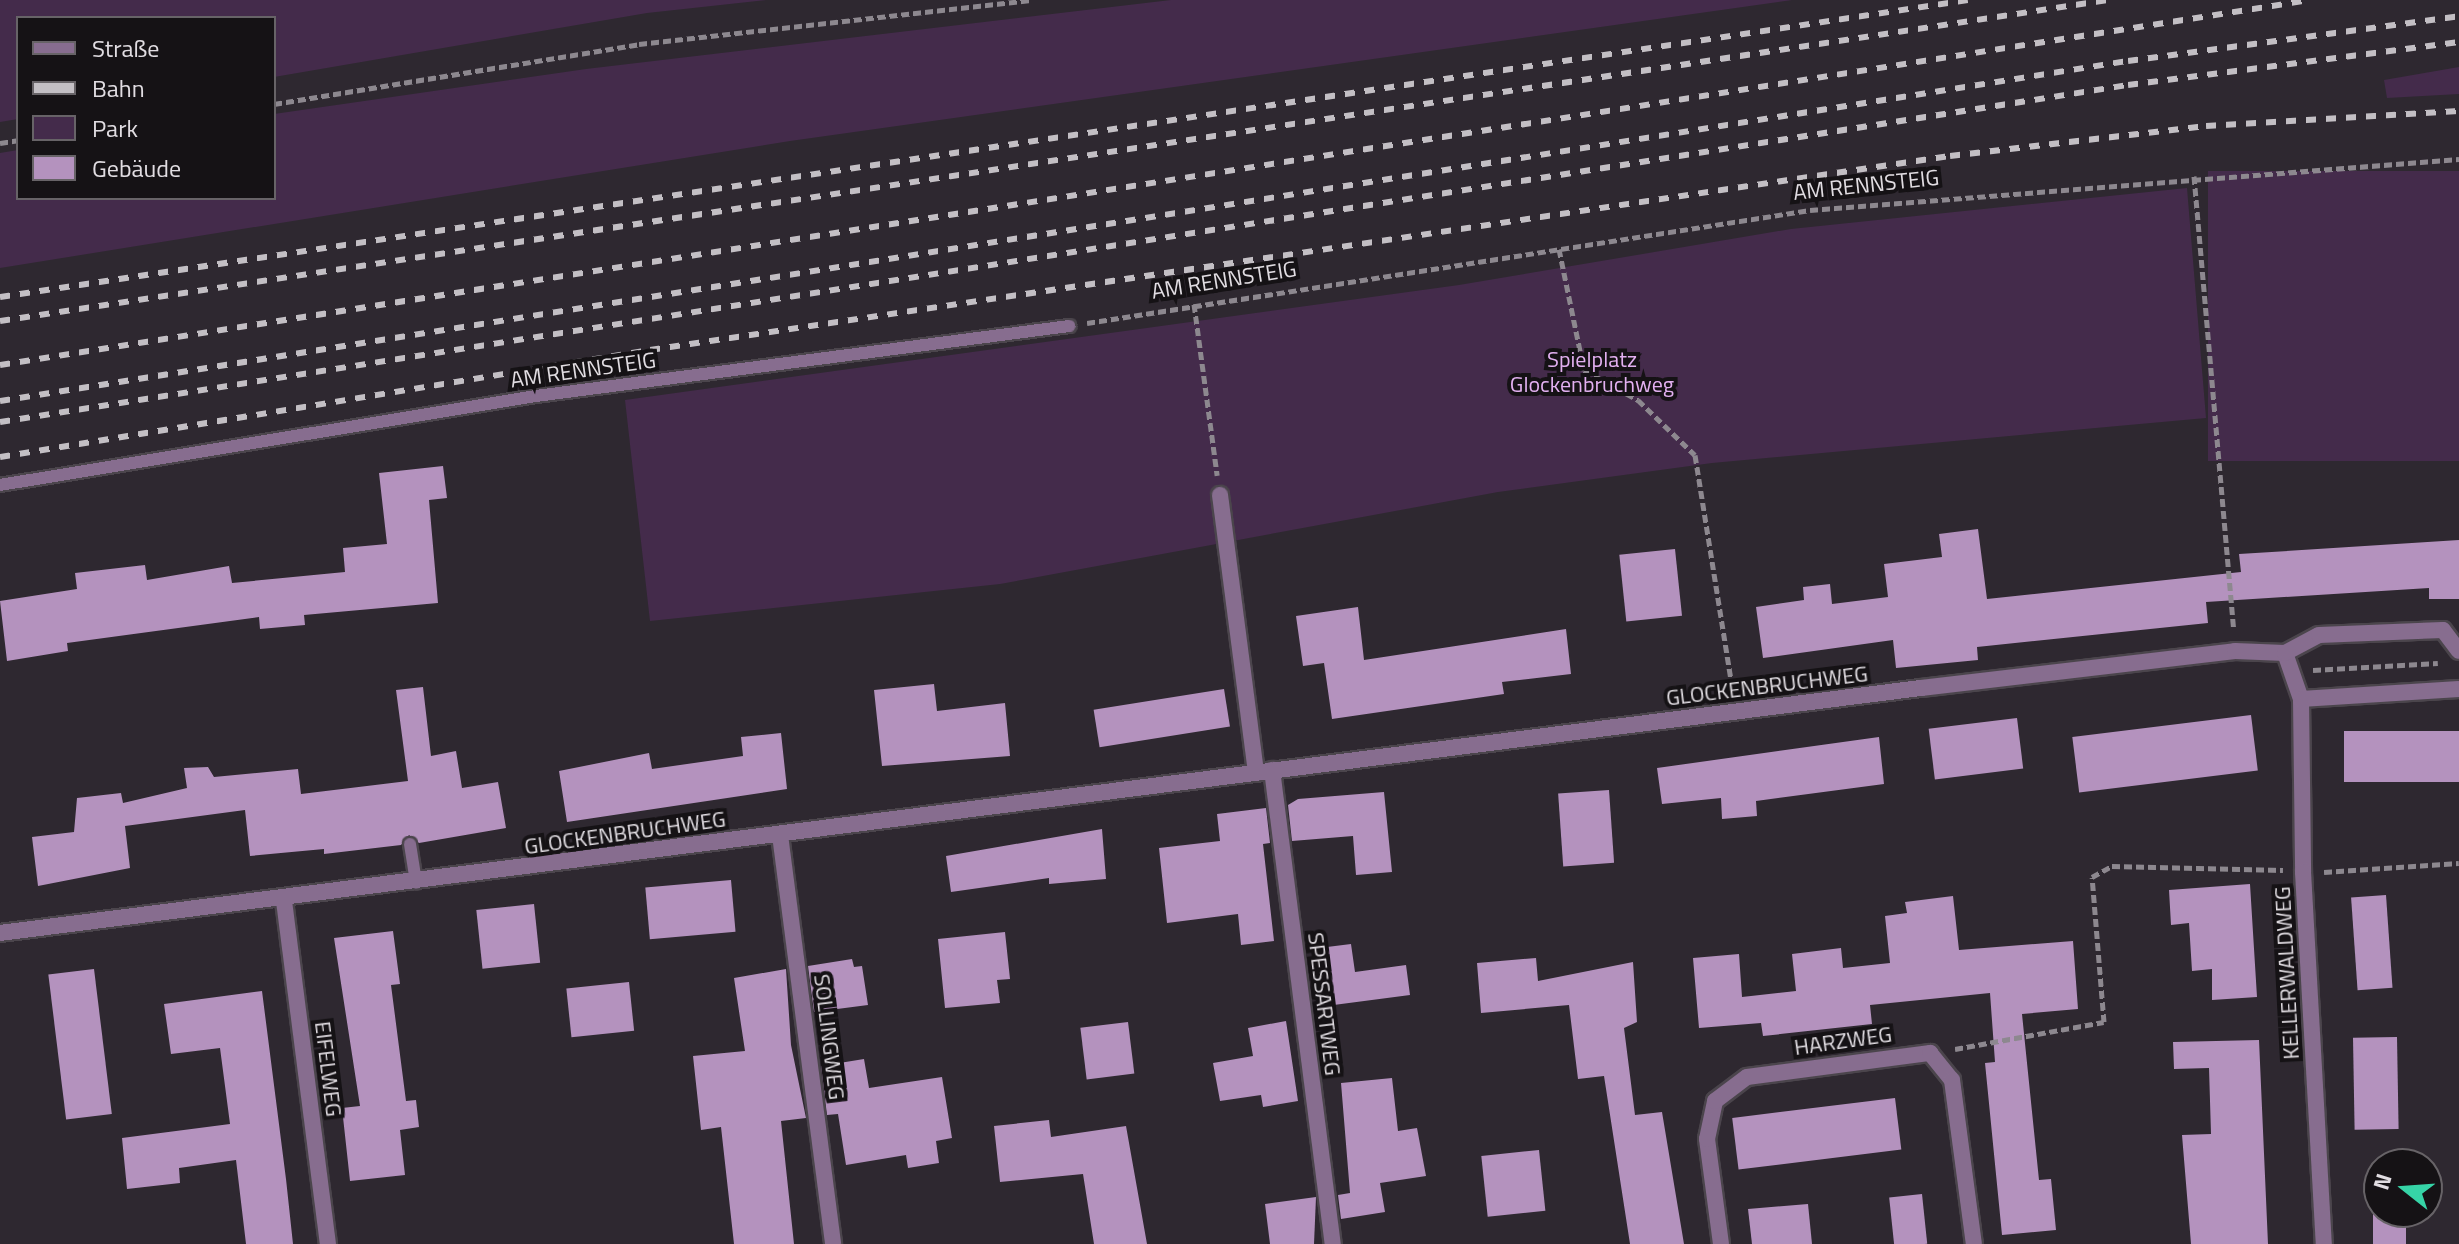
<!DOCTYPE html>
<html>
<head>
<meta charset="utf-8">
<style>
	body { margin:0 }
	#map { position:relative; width:2459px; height:1244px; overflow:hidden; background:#2e2830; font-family:"Titillium Web",sans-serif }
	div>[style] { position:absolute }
	.green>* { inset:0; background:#442b4b; transform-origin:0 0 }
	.building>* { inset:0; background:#b492be; transform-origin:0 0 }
	.path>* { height:5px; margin-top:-2.5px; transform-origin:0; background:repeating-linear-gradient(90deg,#8d888f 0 8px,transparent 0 12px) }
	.roads { filter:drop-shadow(2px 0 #4b454c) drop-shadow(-2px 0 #4b454c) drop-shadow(0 2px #4b454c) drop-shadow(0 -2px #4b454c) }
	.lane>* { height:12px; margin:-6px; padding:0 6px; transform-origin:6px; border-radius:6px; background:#876d8f }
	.street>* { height:16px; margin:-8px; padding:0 8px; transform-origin:8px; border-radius:8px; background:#876d8f }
	.rail>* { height:6px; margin-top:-3px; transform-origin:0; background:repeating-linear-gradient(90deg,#c3bfc4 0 10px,transparent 0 20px) }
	span { translate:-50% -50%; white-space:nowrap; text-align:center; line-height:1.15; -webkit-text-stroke:8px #151215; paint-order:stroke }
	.street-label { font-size:22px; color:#e1dde2 }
	.park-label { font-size:22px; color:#e2b0f0 }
	.legend { position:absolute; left:16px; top:16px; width:260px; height:184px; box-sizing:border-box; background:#151215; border:2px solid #676367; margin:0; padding:10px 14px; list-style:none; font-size:24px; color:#e1dde2 }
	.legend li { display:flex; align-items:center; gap:16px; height:40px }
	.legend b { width:40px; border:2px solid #676367 }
	.north { position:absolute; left:2363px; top:1148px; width:80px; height:80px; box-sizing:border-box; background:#151215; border:2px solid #676367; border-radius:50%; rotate:287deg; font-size:22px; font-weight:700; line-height:32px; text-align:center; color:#e1dde2 }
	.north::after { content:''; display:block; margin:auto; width:28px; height:36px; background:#36d4a7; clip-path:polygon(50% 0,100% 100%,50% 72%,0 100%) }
</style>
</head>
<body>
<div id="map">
	<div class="green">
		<i style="clip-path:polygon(0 0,766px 0,647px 13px,274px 77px,274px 18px,18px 18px,18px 119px,0 122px)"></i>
		<i style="clip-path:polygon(1171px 0,1792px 0,790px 141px,0 268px,0 153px,18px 150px,18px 198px,274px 198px,274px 114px,586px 69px)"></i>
		<i style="clip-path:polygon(2459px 67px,2459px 94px,2387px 98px,2384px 80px)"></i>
		<i style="left:2459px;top:171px;width:290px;height:251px;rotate:90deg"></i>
		<i style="clip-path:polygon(2187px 188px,2206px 418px,1712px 463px,1498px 492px,1000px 584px,650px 621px,625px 400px,1459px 285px,1791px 229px)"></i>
	</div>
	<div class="building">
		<i style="clip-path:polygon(443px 466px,447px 498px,429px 500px,438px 603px,304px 615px,305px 625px,260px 629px,259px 617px,67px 643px,68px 651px,7px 661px,0 601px,77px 589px,75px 573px,145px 565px,147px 580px,229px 566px,232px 583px,345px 572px,343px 548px,387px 544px,379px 473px)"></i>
		<i style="clip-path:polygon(1978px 529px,1987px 599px,2241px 572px,2239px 554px,2459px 540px,2459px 599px,2429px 599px,2429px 588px,2206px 602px,2208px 623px,1977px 647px,1978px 660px,1896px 668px,1893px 640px,1763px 658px,1756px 607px,1804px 600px,1803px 587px,1830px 584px,1832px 604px,1888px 597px,1884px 564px,1942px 557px,1939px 534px)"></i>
		<i style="left:1675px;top:549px;width:67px;height:56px;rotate:84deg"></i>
		<i style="clip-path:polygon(1358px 607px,1364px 660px,1566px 629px,1571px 674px,1502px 682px,1504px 694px,1332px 719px,1324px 663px,1303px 666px,1296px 616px)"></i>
		<i style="clip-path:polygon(934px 684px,937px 711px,1005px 703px,1010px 756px,882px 766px,874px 690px)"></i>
		<i style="clip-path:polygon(423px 687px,431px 756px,456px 751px,462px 788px,498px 782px,506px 828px,419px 843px,409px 835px,401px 845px,324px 854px,324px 849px,250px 856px,245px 810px,125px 826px,130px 868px,38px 886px,32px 837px,74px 832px,77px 798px,121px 793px,123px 803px,187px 788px,184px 768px,208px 767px,214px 777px,298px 769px,301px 794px,408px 781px,396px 690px)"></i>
		<i style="left:1224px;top:689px;width:38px;height:132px;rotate:81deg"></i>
		<i style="left:2251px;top:715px;width:56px;height:180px;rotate:83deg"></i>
		<i style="left:2017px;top:718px;width:51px;height:89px;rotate:83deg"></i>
		<i style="left:2459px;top:731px;width:51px;height:115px;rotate:90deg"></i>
		<i style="clip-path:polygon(781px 733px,787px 789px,567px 822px,559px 771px,649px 753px,652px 769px,743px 756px,741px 737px)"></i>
		<i style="clip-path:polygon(1879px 737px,1884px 784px,1756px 801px,1757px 816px,1722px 819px,1721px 798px,1662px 804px,1657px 768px)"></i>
		<i style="left:1609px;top:790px;width:73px;height:51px;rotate:86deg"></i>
		<i style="clip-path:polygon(1384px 792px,1392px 872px,1356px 875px,1353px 836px,1292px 841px,1288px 805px,1298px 799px)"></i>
		<i style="clip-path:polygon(1266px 808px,1270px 843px,1263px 844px,1274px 941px,1241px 945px,1238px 914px,1167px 923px,1159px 848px,1220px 841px,1217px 814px)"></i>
		<i style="clip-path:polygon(1102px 829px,1106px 879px,1049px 884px,1049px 878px,951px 892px,946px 856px)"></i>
		<i style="left:731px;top:880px;width:52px;height:86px;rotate:85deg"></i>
		<i style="clip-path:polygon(2250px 884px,2257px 997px,2212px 1000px,2212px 969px,2192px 971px,2189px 923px,2171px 925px,2169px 890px)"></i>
		<i style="left:2386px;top:895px;width:93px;height:35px;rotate:86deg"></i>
		<i style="clip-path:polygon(1953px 896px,1959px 950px,2073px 941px,2078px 1009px,2022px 1014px,2039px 1180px,2051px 1179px,2056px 1230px,2002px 1235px,1985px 1063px,1995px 1062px,1990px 993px,1870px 1005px,1872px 1024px,1763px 1036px,1761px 1023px,1699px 1028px,1693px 958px,1739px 954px,1742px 997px,1796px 991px,1792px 954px,1841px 948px,1843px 968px,1890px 963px,1885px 916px,1907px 913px,1905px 902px)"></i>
		<i style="left:534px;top:904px;width:59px;height:58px;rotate:84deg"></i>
		<i style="clip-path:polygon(393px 931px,400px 984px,391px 985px,406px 1101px,416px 1100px,419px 1127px,400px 1130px,405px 1175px,350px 1181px,342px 1108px,360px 1106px,334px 938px)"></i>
		<i style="clip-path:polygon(1005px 932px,1010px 979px,997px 980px,1000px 1003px,945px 1008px,938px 939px)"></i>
		<i style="clip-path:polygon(1351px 944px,1355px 972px,1406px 965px,1410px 995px,1326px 1006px,1319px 948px)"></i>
		<i style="clip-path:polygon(1536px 958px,1538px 981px,1633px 962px,1637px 1022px,1624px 1028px,1635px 1115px,1662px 1112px,1684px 1244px,1630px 1244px,1604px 1076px,1578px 1079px,1569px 1005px,1481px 1013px,1477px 963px)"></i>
		<i style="clip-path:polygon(852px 959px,854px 967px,862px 966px,868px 1005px,814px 1012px,808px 966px)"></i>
		<i style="left:94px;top:969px;width:146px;height:46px;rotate:83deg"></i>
		<i style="clip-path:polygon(786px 969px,791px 1045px,806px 1118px,781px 1121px,794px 1244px,734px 1244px,721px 1127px,701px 1130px,693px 1056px,745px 1051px,734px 978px)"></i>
		<i style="left:629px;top:982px;width:49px;height:63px;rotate:84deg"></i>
		<i style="clip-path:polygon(262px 991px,286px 1179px,293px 1244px,246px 1244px,236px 1160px,179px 1168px,180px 1183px,127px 1189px,122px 1138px,230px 1124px,220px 1048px,171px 1054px,164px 1004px)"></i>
		<i style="clip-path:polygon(1286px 1021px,1298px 1101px,1263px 1107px,1261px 1095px,1220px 1101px,1213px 1063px,1253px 1056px,1248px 1028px)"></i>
		<i style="left:1128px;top:1022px;width:52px;height:48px;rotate:83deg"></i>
		<i style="left:2397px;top:1037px;width:92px;height:44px;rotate:89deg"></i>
		<i style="clip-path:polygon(2259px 1040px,2268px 1244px,2191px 1244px,2182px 1135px,2211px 1134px,2209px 1068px,2174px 1069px,2173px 1042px)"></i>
		<i style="clip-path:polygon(864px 1059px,869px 1088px,942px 1077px,952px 1138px,936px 1141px,939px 1163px,908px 1168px,906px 1155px,846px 1165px,838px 1114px,827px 1115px,821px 1066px)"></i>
		<i style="clip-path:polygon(1392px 1078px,1398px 1131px,1417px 1128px,1426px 1176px,1380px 1183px,1385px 1212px,1341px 1219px,1338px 1195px,1350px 1193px,1341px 1083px)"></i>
		<i style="left:1895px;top:1098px;width:52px;height:164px;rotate:83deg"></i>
		<i style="clip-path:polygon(1049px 1120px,1051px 1137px,1126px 1126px,1147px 1244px,1094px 1244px,1083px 1174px,1000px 1182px,994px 1126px)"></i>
		<i style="left:1539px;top:1150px;width:61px;height:58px;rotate:84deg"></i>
		<i style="left:1922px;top:1194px;width:50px;height:33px;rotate:84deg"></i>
		<i style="clip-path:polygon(1316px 1197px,1314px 1244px,1270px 1244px,1265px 1204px)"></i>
		<i style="clip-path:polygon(1808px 1204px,1812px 1244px,1752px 1244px,1748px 1209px)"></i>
		<i style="left:2373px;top:1212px;width:33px;height:32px"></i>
	</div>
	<div class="path">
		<i style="left:274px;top:104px;width:370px;rotate:-9.3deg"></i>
		<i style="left:639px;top:44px;width:394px;rotate:-6.4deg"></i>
		<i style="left:0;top:143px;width:18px;rotate:-9deg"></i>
		<i style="left:2194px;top:176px;width:455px;rotate:85deg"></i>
		<i style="left:1559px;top:249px;width:124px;rotate:78.3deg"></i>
		<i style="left:1584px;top:370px;width:62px;rotate:29.1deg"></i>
		<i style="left:1638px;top:400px;width:79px;rotate:44deg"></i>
		<i style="left:1695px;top:455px;width:239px;rotate:80.9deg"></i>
		<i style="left:1194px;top:304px;width:173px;rotate:82.3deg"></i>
		<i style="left:1087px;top:323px;width:732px;rotate:-8.88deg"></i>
		<i style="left:1810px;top:210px;width:651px;rotate:-4.49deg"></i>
		<i style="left:2313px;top:670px;width:125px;rotate:-3.2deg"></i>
		<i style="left:2324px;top:872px;width:135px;rotate:-3.8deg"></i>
		<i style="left:1955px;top:1049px;width:151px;rotate:-10.3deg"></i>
		<i style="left:2104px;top:1022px;width:145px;rotate:-94.7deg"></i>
		<i style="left:2092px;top:877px;width:23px;rotate:-29deg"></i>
		<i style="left:2112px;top:866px;width:171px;rotate:1.3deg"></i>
	</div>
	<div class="roads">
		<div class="lane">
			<i style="left:0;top:485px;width:543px;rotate:-9.43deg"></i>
			<i style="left:536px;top:396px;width:538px;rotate:-7.48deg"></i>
			<i style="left:410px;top:844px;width:39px;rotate:81deg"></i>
		</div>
		<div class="street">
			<i style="left:1220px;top:495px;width:280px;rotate:82.6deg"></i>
			<i style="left:2285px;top:653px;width:49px;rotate:70.8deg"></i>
			<i style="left:2301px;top:699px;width:173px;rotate:89.3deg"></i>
			<i style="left:2303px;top:872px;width:373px;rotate:86.8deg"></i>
			<i style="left:2301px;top:699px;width:158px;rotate:-3.6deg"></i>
			<i style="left:1272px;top:770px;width:478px;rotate:82.7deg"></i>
			<i style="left:780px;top:835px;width:412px;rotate:82.6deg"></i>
			<i style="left:284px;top:901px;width:346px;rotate:82.7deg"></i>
			<i style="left:0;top:933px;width:1937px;rotate:-7.27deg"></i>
			<i style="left:1921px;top:688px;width:316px;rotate:-6.7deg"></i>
			<i style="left:2235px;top:651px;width:50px;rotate:2.3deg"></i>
			<i style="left:2285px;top:653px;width:38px;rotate:-28deg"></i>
			<i style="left:2319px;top:635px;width:124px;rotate:-2.3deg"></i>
			<i style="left:2443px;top:630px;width:26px;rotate:53deg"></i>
			<i style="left:1721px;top:1244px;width:106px;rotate:-97.6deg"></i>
			<i style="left:1707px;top:1139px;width:39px;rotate:-78deg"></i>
			<i style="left:1715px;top:1101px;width:40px;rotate:-37deg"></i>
			<i style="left:1747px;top:1077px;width:185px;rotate:-7.5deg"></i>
			<i style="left:1930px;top:1053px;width:35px;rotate:51deg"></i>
			<i style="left:1952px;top:1080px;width:165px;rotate:82.4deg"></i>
		</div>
	</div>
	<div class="rail">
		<i style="left:0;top:297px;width:1990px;rotate:-8.58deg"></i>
		<i style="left:0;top:321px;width:2132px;rotate:-8.66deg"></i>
		<i style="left:0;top:365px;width:2339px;rotate:-8.98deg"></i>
		<i style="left:0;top:401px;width:2155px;rotate:-9.08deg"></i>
		<i style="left:2128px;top:61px;width:334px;rotate:-7.7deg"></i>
		<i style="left:0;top:422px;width:2155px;rotate:-9deg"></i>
		<i style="left:2128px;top:85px;width:334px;rotate:-7.4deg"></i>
		<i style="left:0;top:457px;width:659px;rotate:-9.35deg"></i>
		<i style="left:650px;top:350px;width:1314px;rotate:-8.49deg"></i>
		<i style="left:1950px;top:156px;width:258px;rotate:-6.7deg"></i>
		<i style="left:2206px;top:126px;width:253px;rotate:-3.4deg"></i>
	</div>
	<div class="street-label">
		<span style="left:1866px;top:185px;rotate:-6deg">AM RENNSTEIG</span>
		<span style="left:1224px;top:280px;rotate:-9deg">AM RENNSTEIG</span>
		<span style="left:583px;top:370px;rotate:-8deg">AM RENNSTEIG</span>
		<span style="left:1767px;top:686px;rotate:-7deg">GLOCKENBRUCHWEG</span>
		<span style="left:625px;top:833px;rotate:-8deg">GLOCKENBRUCHWEG</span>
		<span style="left:2287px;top:973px;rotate:-93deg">KELLERWALDWEG</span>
		<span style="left:1324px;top:1004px;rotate:83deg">SPESSARTWEG</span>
		<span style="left:829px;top:1037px;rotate:83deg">SOLLINGWEG</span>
		<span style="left:1843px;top:1041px;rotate:-8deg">HARZWEG</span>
		<span style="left:328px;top:1069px;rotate:83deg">EIFELWEG</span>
	</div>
	<div class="park-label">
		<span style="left:1592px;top:372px">Spielplatz<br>Glockenbruchweg</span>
	</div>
	<ul class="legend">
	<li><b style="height:10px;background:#876d8f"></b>Straße</li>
	<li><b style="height:10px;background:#c3bfc4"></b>Bahn</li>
	<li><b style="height:22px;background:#442b4b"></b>Park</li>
	<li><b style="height:22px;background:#b492be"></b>Gebäude</li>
	</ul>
	<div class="north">N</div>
</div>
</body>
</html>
